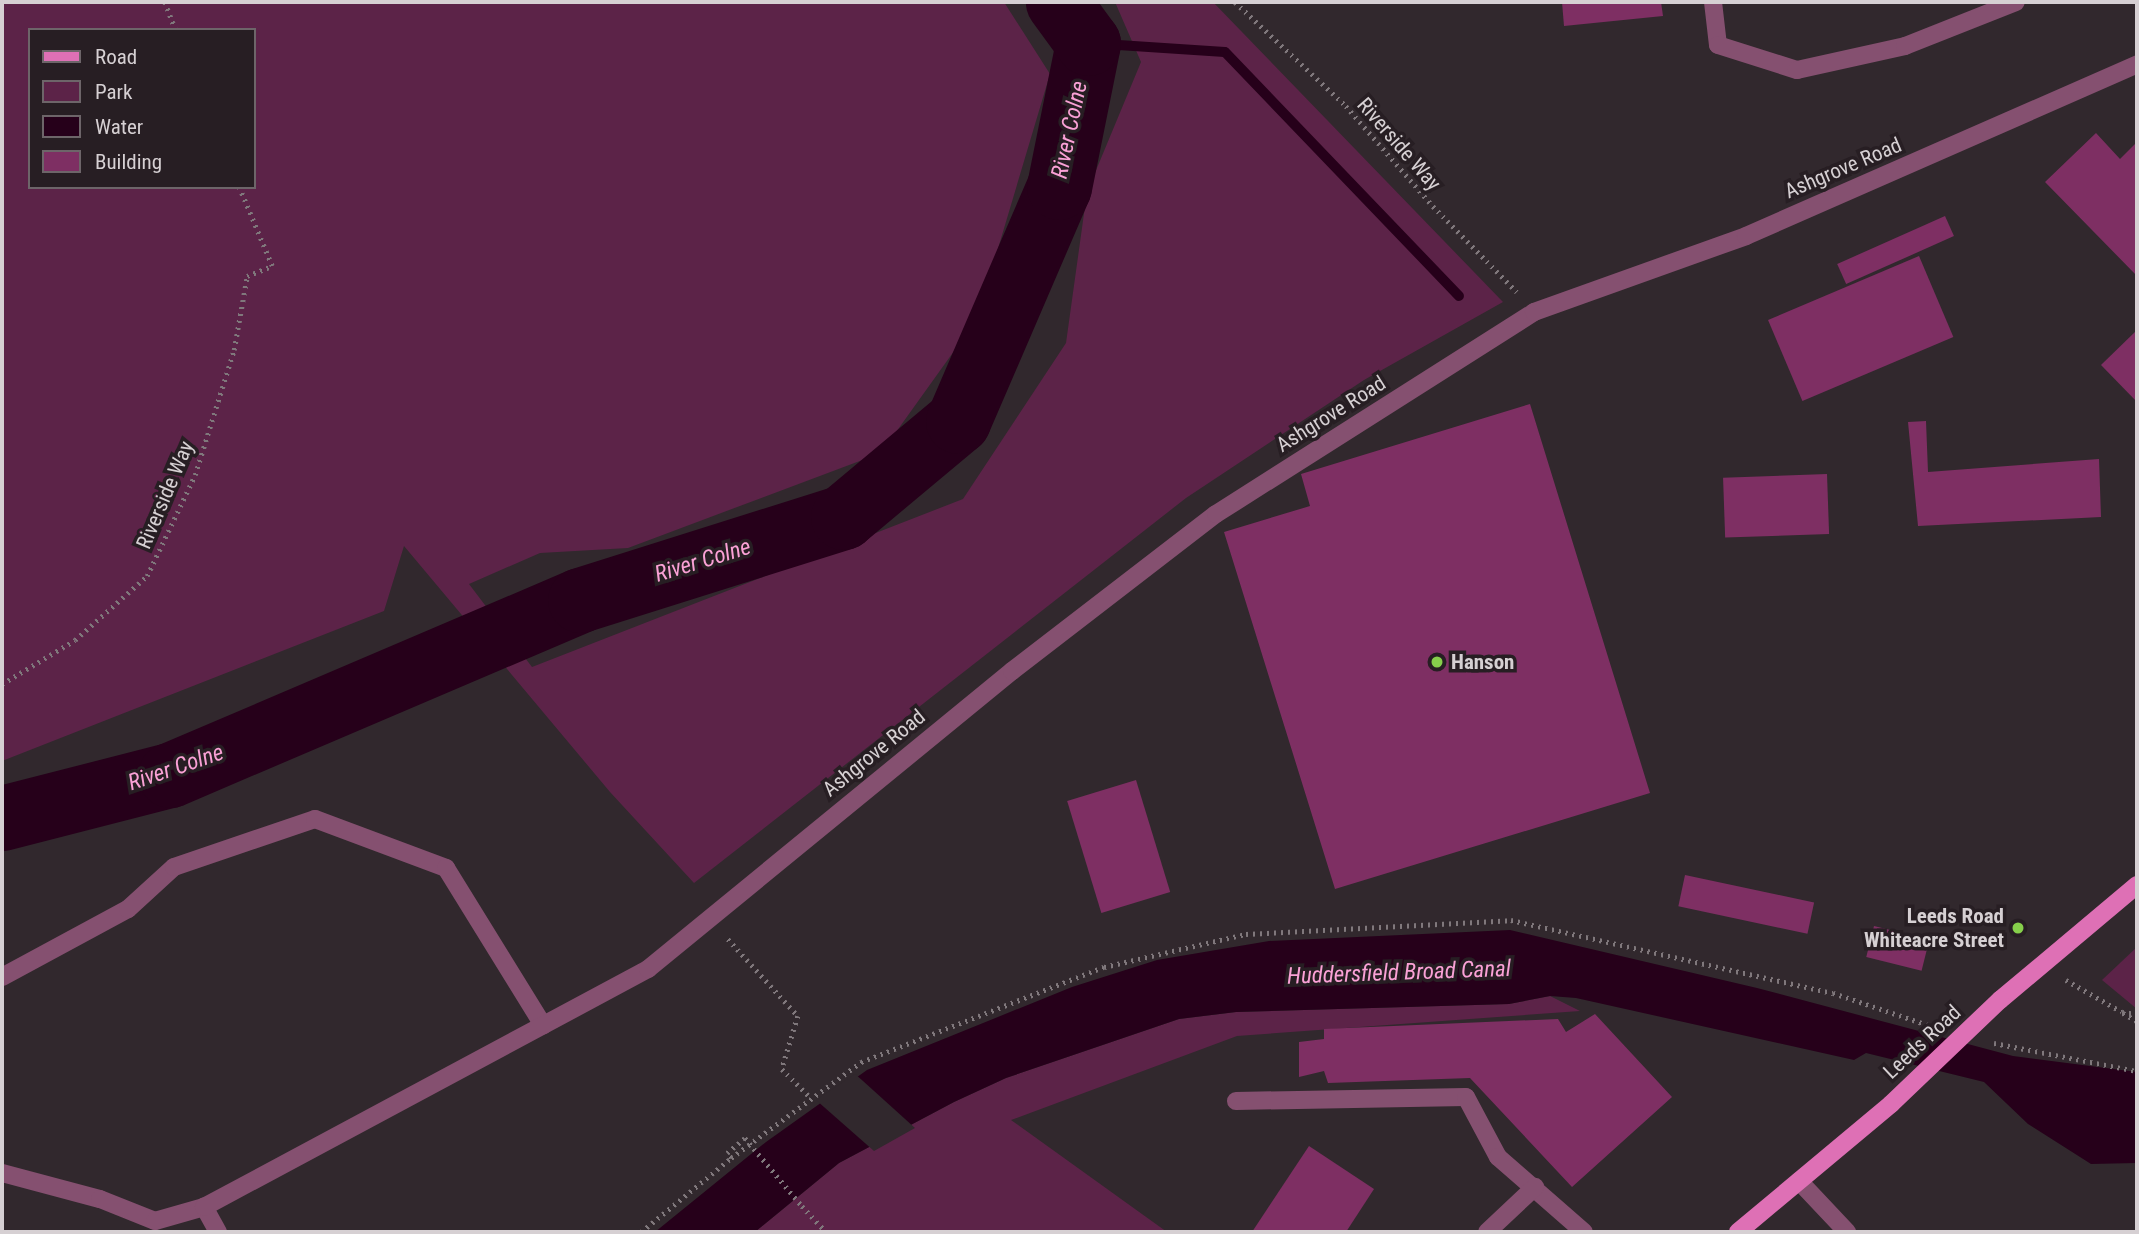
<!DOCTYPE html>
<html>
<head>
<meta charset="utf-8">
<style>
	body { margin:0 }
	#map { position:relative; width:2139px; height:1234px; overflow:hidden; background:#31282d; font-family:"Roboto Condensed",sans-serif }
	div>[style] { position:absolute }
	.green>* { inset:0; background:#5c2348 }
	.water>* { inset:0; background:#26001a }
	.pier>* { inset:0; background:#31282d }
	.stream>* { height:10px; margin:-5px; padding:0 5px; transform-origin:5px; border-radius:5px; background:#26001a }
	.river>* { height:65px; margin:-32.5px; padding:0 32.5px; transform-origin:32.5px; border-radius:32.5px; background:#26001a }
	.building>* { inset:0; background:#7e2f63; transform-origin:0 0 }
	.path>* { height:4.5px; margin-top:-2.25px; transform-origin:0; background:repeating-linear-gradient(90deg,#80787c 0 2px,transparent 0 7px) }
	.service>* { height:18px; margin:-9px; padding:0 9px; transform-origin:9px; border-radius:9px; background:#855070 }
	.minor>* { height:18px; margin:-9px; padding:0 9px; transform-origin:9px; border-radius:9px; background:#855070 }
	.primary>* { height:18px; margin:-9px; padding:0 9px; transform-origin:9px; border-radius:9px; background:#de70b5 }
	.path-bridge>* { height:4.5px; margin-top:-2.25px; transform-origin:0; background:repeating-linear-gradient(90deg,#80787c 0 2px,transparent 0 7px) }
	.primary-bridge>* { height:18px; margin:-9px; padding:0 9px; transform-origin:9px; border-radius:9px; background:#de70b5 }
	.dots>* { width:19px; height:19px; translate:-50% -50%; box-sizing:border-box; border:4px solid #271e23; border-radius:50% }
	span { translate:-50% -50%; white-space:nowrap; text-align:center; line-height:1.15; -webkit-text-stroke:7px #271e23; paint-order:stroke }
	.street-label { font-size:21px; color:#d6d0d3 }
	.poi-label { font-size:21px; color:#d6d0d3; font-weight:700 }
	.left { translate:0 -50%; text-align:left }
	.right { translate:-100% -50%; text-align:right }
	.water-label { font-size:23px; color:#faa1d6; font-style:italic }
	.frame { position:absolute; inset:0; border:4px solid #d6d0d3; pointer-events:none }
	.legend { position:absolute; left:28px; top:28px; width:228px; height:161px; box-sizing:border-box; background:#271e23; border:2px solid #6d6569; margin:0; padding:9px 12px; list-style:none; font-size:21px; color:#d6d0d3 }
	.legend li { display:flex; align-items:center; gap:14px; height:35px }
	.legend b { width:35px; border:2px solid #6d6569 }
</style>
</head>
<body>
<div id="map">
	<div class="green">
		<i style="clip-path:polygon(evenodd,2px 2px,1004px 2px,1050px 74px,977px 319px,881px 453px,628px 548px,540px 553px,469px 584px,532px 667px,963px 499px,1066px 343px,1087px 192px,1141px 62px,1115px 2px,1213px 2px,1503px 302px,1364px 380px,1186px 498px,694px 883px,610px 792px,404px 546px,384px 611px,2px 761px,2px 2px,30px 30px,254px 30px,254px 187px,30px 187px,30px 30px)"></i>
		<i style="clip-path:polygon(2137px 947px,2137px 1009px,2102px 980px)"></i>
		<i style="clip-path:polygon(1550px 996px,1580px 1011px,1237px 1036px,1011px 1120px,1167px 1232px,755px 1232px,839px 1163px,954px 1102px,1006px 1078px,1179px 1019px,1236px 1012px,1509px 1004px)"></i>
	</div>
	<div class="water">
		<i style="clip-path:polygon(1510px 930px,1757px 988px,2013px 1056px,2137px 1072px,2137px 1163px,2091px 1164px,2028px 1124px,1984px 1082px,1866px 1053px,1854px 1060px,1576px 998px,1550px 996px,1509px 1004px,1236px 1012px,1179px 1019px,1006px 1078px,954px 1102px,839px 1163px,755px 1232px,655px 1232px,766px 1142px,867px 1070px,1072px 987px,1157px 960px,1269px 941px)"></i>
	</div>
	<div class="pier">
		<i style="clip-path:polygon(855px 1074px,863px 1081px,915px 1128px,874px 1151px,816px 1100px)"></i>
	</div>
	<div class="stream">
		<i style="left:1088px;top:43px;width:137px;rotate:3.8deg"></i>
		<i style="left:1225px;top:52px;width:338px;rotate:46.2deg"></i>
	</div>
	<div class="river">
		<i style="left:2px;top:818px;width:173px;rotate:-14.4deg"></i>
		<i style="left:170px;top:775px;width:446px;rotate:-23.1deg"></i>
		<i style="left:580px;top:600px;width:276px;rotate:-17.5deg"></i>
		<i style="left:843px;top:517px;width:150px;rotate:-39.9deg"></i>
		<i style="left:958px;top:421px;width:255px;rotate:-66.7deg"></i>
		<i style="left:1059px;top:187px;width:147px;rotate:-78.6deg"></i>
		<i style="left:1088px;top:43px;width:51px;rotate:-126.2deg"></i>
	</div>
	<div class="building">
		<i style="clip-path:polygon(1562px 2px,1661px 2px,1663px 16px,1564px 26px)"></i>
		<i style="clip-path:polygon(2096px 133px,2120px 159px,2137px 142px,2137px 276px,2045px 182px)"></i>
		<i style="left:1945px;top:216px;width:22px;height:118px;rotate:66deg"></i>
		<i style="left:1919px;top:256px;width:88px;height:164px;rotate:67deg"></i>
		<i style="clip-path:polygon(2137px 330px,2137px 402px,2101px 365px)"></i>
		<i style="clip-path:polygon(1530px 404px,1650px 793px,1335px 889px,1224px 532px,1310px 506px,1301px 474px)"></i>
		<i style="clip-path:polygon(1926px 421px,1928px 472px,2099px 459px,2101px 517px,1918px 526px,1908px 422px)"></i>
		<i style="left:1827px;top:474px;width:60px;height:104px;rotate:88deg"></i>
		<i style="left:1136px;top:780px;width:117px;height:72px;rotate:73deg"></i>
		<i style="left:1685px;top:875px;width:132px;height:32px;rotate:12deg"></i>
		<i style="left:1874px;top:926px;width:57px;height:32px;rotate:14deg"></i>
		<i style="clip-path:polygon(1595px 1014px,1672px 1097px,1572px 1187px,1470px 1078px,1328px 1083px,1324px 1071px,1299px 1077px,1299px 1042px,1324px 1039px,1324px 1029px,1558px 1019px,1566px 1032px)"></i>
		<i style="clip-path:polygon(1309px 1146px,1374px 1189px,1346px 1232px,1252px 1232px)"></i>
	</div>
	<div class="path">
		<i style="left:165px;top:2px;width:30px;rotate:69deg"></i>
		<i style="left:1235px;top:2px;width:152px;rotate:43.1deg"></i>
		<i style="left:1346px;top:106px;width:133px;rotate:49deg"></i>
		<i style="left:1433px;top:206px;width:120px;rotate:45.7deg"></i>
		<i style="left:2px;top:684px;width:85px;rotate:-31.1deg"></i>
		<i style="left:75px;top:640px;width:96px;rotate:-41.6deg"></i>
		<i style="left:147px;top:576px;width:112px;rotate:-64.6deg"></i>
		<i style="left:195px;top:475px;width:131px;rotate:-72.7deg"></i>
		<i style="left:234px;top:350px;width:75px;rotate:-80deg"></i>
		<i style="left:247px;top:276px;width:27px;rotate:-22deg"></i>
		<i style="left:272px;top:266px;width:86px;rotate:-112.7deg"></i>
		<i style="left:728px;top:939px;width:104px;rotate:47.7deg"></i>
		<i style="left:798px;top:1016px;width:55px;rotate:106.8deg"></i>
		<i style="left:782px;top:1069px;width:40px;rotate:45deg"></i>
		<i style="left:2066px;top:980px;width:64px;rotate:29.7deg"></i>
		<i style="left:2122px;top:1012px;width:15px;rotate:8deg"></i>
		<i style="left:2123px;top:1013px;width:16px;rotate:30deg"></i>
		<i style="left:1994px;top:1043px;width:146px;rotate:11.1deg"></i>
		<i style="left:731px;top:1158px;width:6px;rotate:-129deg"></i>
		<i style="left:727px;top:1153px;width:23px;rotate:-40deg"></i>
		<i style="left:802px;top:1206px;width:35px;rotate:47deg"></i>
		<i style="left:641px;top:1232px;width:117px;rotate:-39.4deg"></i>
		<i style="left:731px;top:1158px;width:162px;rotate:-36.4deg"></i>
		<i style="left:861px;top:1062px;width:261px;rotate:-21.4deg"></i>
		<i style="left:1104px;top:967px;width:146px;rotate:-13.1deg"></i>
		<i style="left:1246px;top:934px;width:265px;rotate:-3deg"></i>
		<i style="left:1511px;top:920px;width:330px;rotate:12.8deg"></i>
		<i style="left:1833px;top:993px;width:103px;rotate:18.6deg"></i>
	</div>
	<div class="service">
		<i style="left:1713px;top:2px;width:43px;rotate:83.4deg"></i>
		<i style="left:1718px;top:45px;width:83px;rotate:17.6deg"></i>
		<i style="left:1797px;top:70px;width:111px;rotate:-12.5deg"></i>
		<i style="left:1905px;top:46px;width:119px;rotate:-21.6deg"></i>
		<i style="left:2px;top:977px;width:143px;rotate:-28.4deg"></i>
		<i style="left:128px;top:909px;width:62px;rotate:-42.4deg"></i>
		<i style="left:174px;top:867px;width:149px;rotate:-18.8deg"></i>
		<i style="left:315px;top:819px;width:140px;rotate:20.5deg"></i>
		<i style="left:446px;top:868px;width:185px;rotate:58.3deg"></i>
		<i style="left:1236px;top:1101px;width:230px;rotate:-1deg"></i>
		<i style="left:1466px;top:1097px;width:68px;rotate:61.9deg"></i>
		<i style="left:1498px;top:1157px;width:114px;rotate:41.1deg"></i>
		<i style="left:2px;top:1173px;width:101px;rotate:14.9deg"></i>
		<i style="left:100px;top:1199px;width:59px;rotate:21.8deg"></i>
		<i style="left:155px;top:1221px;width:51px;rotate:-15.9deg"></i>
		<i style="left:218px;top:1232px;width:29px;rotate:-119deg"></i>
		<i style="left:204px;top:1207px;width:504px;rotate:-28.19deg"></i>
		<i style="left:1487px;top:1232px;width:66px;rotate:-43.2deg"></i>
	</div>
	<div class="minor">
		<i style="left:648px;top:969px;width:470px;rotate:-39.3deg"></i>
		<i style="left:1012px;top:671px;width:257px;rotate:-37.6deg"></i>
		<i style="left:1216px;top:514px;width:377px;rotate:-32.4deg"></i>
		<i style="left:1534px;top:312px;width:225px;rotate:-19.7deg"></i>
		<i style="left:1746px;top:236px;width:427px;rotate:-23.7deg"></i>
		<i style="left:1799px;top:1181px;width:70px;rotate:46.7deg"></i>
	</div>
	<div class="primary">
		<i style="left:2000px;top:1000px;width:179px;rotate:-40deg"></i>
		<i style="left:1738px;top:1232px;width:199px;rotate:-39.9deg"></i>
	</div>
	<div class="path-bridge">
		<i style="left:745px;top:1138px;width:89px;rotate:50deg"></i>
	</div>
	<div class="primary-bridge">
		<i style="left:1891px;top:1104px;width:151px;rotate:-43.7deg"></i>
	</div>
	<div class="dots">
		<i style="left:1437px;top:662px;background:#86cf4b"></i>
		<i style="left:2018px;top:928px;background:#86cf4b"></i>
	</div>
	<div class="street-label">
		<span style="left:1399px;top:144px;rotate:49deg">Riverside Way</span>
		<span style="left:1843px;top:168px;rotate:-23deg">Ashgrove Road</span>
		<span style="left:1331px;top:414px;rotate:-32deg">Ashgrove Road</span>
		<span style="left:165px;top:495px;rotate:-67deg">Riverside Way</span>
		<span style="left:874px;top:753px;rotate:-39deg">Ashgrove Road</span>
		<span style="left:1922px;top:1042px;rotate:-43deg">Leeds Road</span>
	</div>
	<div class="poi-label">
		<span class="left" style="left:1451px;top:662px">Hanson</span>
		<span class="right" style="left:2004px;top:928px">Leeds Road<br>Whiteacre Street</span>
	</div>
	<div class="water-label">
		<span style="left:1070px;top:130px;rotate:-78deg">River Colne</span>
		<span style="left:703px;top:561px;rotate:-17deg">River Colne</span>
		<span style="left:176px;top:768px;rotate:-19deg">River Colne</span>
		<span style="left:1399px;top:973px;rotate:-2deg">Huddersfield Broad Canal</span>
	</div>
	<div class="frame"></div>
	<ul class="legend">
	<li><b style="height:9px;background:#de70b5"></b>Road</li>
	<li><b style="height:19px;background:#5c2348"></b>Park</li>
	<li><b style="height:19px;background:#26001a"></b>Water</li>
	<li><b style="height:19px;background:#7e2f63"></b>Building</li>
	</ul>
</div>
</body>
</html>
